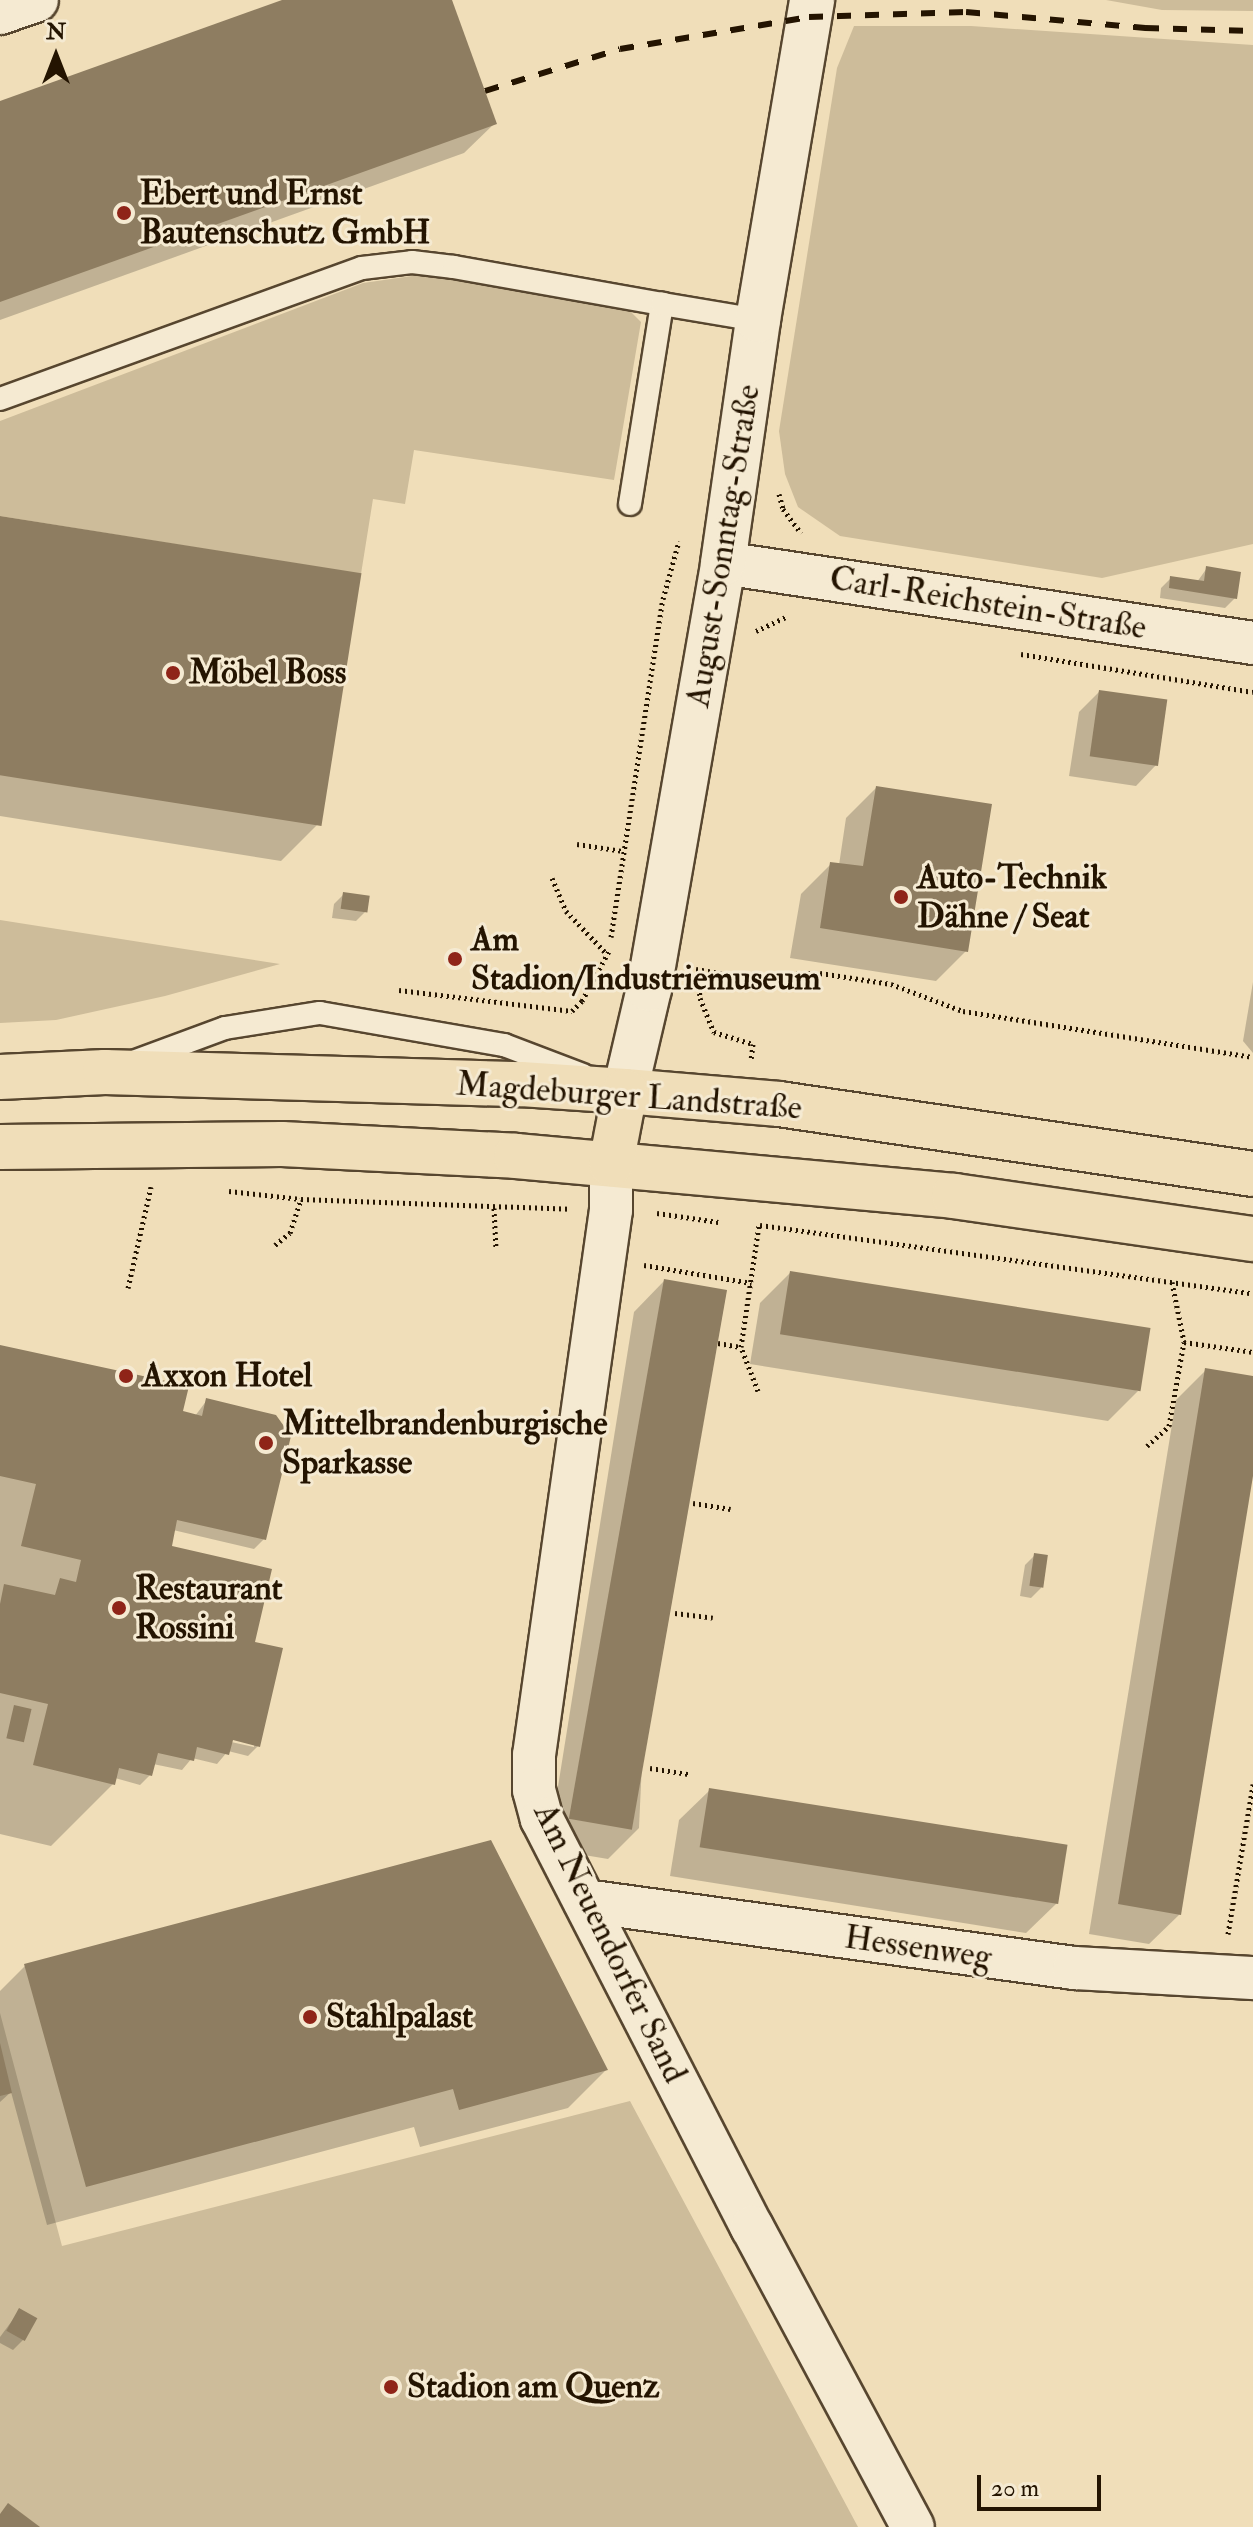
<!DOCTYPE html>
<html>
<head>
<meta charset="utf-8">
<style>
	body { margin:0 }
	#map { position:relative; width:1253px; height:2527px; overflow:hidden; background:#f0deb9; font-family:"IM FELL Double Pica",serif }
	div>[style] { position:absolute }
	.green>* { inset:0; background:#cdbc9a }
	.shadow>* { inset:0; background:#0003 }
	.building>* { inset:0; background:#8e7d61; transform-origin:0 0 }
	.path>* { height:5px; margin-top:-2.5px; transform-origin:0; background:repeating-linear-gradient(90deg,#241401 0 2px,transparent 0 6px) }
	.roads { filter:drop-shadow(2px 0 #57462f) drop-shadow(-2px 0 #57462f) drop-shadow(0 2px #57462f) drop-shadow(0 -2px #57462f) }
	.lane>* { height:22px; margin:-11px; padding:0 11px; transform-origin:11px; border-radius:11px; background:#f5ead2 }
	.street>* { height:42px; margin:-21px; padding:0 21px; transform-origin:21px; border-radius:21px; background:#f5ead2 }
	.secondary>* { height:44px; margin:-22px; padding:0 22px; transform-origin:22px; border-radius:22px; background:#f5ead2 }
	.primary>* { height:44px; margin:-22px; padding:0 22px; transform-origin:22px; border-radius:22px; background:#f0deb9 }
	.rail>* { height:6px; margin-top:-3px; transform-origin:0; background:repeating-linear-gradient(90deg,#241401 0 14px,transparent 0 28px) }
	.dots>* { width:22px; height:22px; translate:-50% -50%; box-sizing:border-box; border:4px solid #f5ead2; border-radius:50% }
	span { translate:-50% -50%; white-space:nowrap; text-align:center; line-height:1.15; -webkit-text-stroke:6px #f5ead2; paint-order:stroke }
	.poi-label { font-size:34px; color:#241401; font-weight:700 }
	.left { translate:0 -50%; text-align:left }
	.street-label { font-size:34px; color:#241401 }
	.north { position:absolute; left:16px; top:16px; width:80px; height:80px; -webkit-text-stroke:6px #f5ead2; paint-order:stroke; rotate:0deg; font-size:22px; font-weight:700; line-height:32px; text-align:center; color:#241401 }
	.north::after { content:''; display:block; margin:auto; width:28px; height:36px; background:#241401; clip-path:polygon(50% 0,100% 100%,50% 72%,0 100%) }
	.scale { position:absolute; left:977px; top:2475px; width:124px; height:36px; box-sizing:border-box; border:4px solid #241401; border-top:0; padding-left:10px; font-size:24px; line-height:28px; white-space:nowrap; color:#241401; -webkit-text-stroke:6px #f5ead2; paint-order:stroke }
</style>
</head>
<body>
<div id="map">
	<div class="green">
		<i style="clip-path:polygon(1106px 0,1253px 0,1253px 11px,1162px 10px)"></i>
		<i style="clip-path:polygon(854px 26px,971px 26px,1253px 45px,1253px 544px,1102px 578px,840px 536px,798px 507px,785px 474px,779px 431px,837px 68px)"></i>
		<i style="clip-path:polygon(419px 275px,626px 307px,641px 322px,614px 480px,414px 450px,405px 504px,373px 499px,361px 574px,0 516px,0 421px,363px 283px)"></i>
		<i style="clip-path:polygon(0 920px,280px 964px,165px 996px,56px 1020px,0 1023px)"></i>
		<i style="clip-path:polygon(0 2013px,62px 2246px,630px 2101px,858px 2527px,0 2527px)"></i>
	</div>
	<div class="shadow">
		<i style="clip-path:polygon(288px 0,450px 0,495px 123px,464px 153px,0 320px,0 103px)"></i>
		<i style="clip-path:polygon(0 518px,320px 822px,281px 861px,0 816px)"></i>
		<i style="clip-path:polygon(1207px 568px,1235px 598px,1225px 608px,1160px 598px,1161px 588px,1171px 578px,1197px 582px)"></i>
		<i style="clip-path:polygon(1099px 692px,1156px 765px,1136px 786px,1069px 776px,1079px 712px)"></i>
		<i style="clip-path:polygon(876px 788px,966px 951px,936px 981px,790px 958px,801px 894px,831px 864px,839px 865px,846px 818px)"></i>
		<i style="clip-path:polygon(344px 894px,366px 911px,356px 921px,332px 918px,334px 904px)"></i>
		<i style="clip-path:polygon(1253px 982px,1253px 1053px,1243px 1041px)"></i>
		<i style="clip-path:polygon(790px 1273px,1138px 1391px,1108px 1421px,750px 1364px,760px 1303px)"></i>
		<i style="clip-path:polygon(664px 1281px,639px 1828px,608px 1859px,548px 1849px,634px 1312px)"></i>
		<i style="clip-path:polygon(evenodd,0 1347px,179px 1412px,195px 1416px,207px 1400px,264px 1539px,254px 1549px,173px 1530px,168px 1552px,253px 1644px,258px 1746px,248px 1756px,228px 1751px,217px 1764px,192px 1758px,182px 1770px,153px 1764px,150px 1775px,140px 1785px,115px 1778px,113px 1784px,51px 1846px,0 1834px,0 1347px,223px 1736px,254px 1743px,254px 1747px,222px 1740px,223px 1736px)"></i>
		<i style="clip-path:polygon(1206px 1370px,1253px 1378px,1253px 1463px,1180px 1914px,1149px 1944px,1089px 1934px,1176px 1400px)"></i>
		<i style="clip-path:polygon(1035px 1555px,1041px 1588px,1031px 1598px,1020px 1596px,1025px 1565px)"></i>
		<i style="clip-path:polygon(710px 1790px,1057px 1903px,1026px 1933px,670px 1876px,679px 1820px)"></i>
		<i style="clip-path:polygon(25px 1966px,606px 2070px,568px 2108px,420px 2147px,414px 2127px,47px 2225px,11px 2092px,0 2102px,0 1991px)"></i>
		<i style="clip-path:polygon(20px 2310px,23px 2340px,13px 2350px,0 2343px,0 2337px)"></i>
	</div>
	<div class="building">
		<i style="clip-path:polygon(282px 0,452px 0,497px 124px,0 302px,0 101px)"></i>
		<i style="left:0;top:516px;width:366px;height:256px;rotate:9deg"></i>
		<i style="clip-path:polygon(1206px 566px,1241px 572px,1237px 599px,1169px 588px,1170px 576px,1204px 581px)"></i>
		<i style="left:1099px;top:690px;width:69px;height:67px;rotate:8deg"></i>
		<i style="clip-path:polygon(876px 786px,992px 804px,968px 952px,820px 928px,830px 862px,863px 866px)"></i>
		<i style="left:343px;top:892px;width:27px;height:17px;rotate:8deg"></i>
		<i style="left:790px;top:1271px;width:365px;height:64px;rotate:9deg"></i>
		<i style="left:664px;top:1279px;width:64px;height:548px;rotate:10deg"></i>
		<i style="clip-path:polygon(0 1345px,189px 1386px,183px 1411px,202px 1416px,206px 1398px,276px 1415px,291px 1436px,266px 1540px,177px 1520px,172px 1546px,272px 1569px,255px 1642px,283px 1648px,260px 1747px,233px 1740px,229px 1755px,197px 1747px,194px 1761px,158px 1753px,152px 1776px,119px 1768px,115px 1785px,33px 1765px,48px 1704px,0 1693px,0 1604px,4px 1584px,55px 1595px,60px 1578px,76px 1582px,81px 1560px,21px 1546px,36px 1484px,0 1476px)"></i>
		<i style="clip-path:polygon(1205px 1368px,1253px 1376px,1253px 1476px,1181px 1915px,1118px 1904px)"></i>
		<i style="left:1034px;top:1553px;width:14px;height:33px;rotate:8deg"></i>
		<i style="left:14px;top:1705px;width:18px;height:34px;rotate:13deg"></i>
		<i style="left:709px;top:1788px;width:363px;height:60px;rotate:9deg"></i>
		<i style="clip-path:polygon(491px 1840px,608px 2070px,459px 2110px,453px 2089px,86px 2187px,24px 1964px)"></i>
		<i style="clip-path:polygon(0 2043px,12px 2093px,0 2096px)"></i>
		<i style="left:19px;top:2308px;width:21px;height:26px;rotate:29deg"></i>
		<i style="clip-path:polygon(8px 2503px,40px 2527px,0 2527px,0 2514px)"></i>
	</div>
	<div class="path">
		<i style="left:779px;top:494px;width:16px;rotate:75deg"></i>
		<i style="left:783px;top:509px;width:30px;rotate:53deg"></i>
		<i style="left:756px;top:631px;width:33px;rotate:-25deg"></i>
		<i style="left:1021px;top:654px;width:235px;rotate:9.3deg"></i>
		<i style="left:577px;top:844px;width:47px;rotate:8.7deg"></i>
		<i style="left:552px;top:878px;width:36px;rotate:67deg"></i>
		<i style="left:566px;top:911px;width:59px;rotate:46.4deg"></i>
		<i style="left:611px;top:937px;width:342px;rotate:-81.3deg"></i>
		<i style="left:663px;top:599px;width:60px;rotate:-74.6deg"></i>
		<i style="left:696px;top:969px;width:35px;rotate:10deg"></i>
		<i style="left:730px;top:975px;width:90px;rotate:-1.3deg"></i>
		<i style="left:820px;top:973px;width:72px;rotate:8.8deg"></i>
		<i style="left:891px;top:984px;width:77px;rotate:20.6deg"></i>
		<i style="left:963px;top:1011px;width:294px;rotate:9deg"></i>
		<i style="left:698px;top:975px;width:23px;rotate:85deg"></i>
		<i style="left:700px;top:998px;width:37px;rotate:68deg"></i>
		<i style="left:714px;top:1032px;width:41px;rotate:17.1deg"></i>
		<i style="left:753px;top:1044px;width:17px;rotate:97deg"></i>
		<i style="left:399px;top:990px;width:174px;rotate:6.9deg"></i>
		<i style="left:572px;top:1011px;width:14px;rotate:-45deg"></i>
		<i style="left:582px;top:1001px;width:57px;rotate:-61.6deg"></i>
		<i style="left:229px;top:1191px;width:72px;rotate:6.3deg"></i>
		<i style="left:301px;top:1199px;width:269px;rotate:2.1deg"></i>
		<i style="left:494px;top:1208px;width:41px;rotate:87.2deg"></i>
		<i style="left:657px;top:1213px;width:62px;rotate:8.4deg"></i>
		<i style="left:760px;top:1225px;width:498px;rotate:7.9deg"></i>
		<i style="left:275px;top:1245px;width:19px;rotate:-39deg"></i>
		<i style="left:290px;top:1233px;width:36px;rotate:-72deg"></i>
		<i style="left:644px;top:1265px;width:109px;rotate:9.5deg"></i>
		<i style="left:1172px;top:1282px;width:61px;rotate:78.7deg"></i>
		<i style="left:128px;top:1288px;width:104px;rotate:-77.2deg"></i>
		<i style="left:718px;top:1343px;width:23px;rotate:10deg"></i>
		<i style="left:758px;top:1391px;width:47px;rotate:-111.1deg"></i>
		<i style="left:741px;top:1347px;width:123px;rotate:-81.6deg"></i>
		<i style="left:1147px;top:1446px;width:30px;rotate:-42deg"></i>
		<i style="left:1169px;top:1426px;width:85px;rotate:-79.9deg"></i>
		<i style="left:1184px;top:1342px;width:70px;rotate:8.2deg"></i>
		<i style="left:693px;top:1503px;width:38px;rotate:9deg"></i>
		<i style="left:675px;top:1613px;width:38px;rotate:7deg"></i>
		<i style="left:650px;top:1768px;width:39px;rotate:9deg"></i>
		<i style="left:1228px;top:1934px;width:152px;rotate:-80.5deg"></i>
	</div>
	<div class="roads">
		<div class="lane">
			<i style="left:0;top:399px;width:385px;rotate:-19.9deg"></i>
			<i style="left:362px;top:268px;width:50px;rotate:-6.8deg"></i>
			<i style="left:412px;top:262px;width:42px;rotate:6.8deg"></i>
			<i style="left:454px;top:267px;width:211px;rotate:10.1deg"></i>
			<i style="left:630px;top:504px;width:203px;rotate:-80.9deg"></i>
			<i style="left:662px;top:304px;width:97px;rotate:9.5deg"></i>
			<i style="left:133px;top:1062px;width:98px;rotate:-20.3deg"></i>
			<i style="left:225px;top:1028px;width:96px;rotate:-9deg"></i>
			<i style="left:320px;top:1013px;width:187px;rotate:9.9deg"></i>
			<i style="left:504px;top:1045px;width:85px;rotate:20.8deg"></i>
		</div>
		<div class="street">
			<i style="left:0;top:13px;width:39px;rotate:-19deg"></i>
			<i style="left:723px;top:563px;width:536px;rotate:8.58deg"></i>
			<i style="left:611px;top:1164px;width:46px;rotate:90deg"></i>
			<i style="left:611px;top:1210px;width:550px;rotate:98.04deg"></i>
			<i style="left:534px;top:1755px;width:35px;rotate:90deg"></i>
			<i style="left:534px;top:1790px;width:30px;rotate:75deg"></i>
			<i style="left:542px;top:1819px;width:459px;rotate:62.8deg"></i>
			<i style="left:752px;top:2227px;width:340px;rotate:61.8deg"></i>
			<i style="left:585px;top:1901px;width:494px;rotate:7.8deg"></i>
			<i style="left:1074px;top:1968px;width:179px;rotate:3.2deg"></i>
		</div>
		<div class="secondary">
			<i style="left:625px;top:1091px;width:105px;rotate:-76.8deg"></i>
			<i style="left:649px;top:989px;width:432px;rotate:-80.1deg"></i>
			<i style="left:723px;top:563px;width:246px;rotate:-81.8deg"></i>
			<i style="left:758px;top:320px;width:325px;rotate:-80.4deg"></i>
		</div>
		<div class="primary">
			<i style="left:0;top:1077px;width:105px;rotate:-2.7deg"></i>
			<i style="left:105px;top:1072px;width:416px;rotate:1.7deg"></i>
			<i style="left:521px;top:1084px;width:104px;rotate:3.9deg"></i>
			<i style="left:625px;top:1091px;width:155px;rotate:4.8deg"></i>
			<i style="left:779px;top:1104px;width:479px;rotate:8.4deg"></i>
			<i style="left:0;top:1147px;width:282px;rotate:-0.6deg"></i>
			<i style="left:282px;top:1144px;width:234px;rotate:2.9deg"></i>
			<i style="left:516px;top:1156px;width:440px;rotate:5.2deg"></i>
			<i style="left:954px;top:1196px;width:302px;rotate:8.2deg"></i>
			<i style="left:611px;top:1164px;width:74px;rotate:-79.1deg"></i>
		</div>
	</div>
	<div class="rail">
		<i style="left:485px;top:91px;width:141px;rotate:-17.3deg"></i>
		<i style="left:620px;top:49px;width:192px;rotate:-9.6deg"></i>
		<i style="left:809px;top:17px;width:157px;rotate:-1.8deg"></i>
		<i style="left:966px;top:12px;width:180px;rotate:5.1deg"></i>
		<i style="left:1145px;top:28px;width:108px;rotate:1.6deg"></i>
	</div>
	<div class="dots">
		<i style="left:124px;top:213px;background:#8f2418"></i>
		<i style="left:173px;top:673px;background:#8f2418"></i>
		<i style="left:901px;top:897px;background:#8f2418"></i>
		<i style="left:455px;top:959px;background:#8f2418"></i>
		<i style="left:126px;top:1376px;background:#8f2418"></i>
		<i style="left:266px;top:1443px;background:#8f2418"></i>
		<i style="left:119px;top:1608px;background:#8f2418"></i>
		<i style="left:310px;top:2017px;background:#8f2418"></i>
		<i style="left:391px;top:2387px;background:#8f2418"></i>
	</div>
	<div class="poi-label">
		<span class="left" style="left:140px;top:213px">Ebert und Ernst<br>Bautenschutz GmbH</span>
		<span class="left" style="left:189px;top:673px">Möbel Boss</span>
		<span class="left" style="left:917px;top:897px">Auto-Technik<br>Dähne / Seat</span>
		<span class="left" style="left:471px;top:959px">Am<br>Stadion/Industriemuseum</span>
		<span class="left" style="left:142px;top:1376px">Axxon Hotel</span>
		<span class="left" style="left:282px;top:1443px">Mittelbrandenburgische<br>Sparkasse</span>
		<span class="left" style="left:135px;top:1608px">Restaurant<br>Rossini</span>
		<span class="left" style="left:326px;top:2017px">Stahlpalast</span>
		<span class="left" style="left:407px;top:2387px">Stadion am Quenz</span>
	</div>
	<div class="street-label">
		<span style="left:723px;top:546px;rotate:-81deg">August-Sonntag-Straße</span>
		<span style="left:988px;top:603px;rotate:9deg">Carl-Reichstein-Straße</span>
		<span style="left:629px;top:1096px;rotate:4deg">Magdeburger Landstraße</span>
		<span style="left:610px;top:1943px;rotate:64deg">Am Neuendorfer Sand</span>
		<span style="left:918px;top:1947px;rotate:8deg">Hessenweg</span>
	</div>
	<div class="north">N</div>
	<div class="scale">20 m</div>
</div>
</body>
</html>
